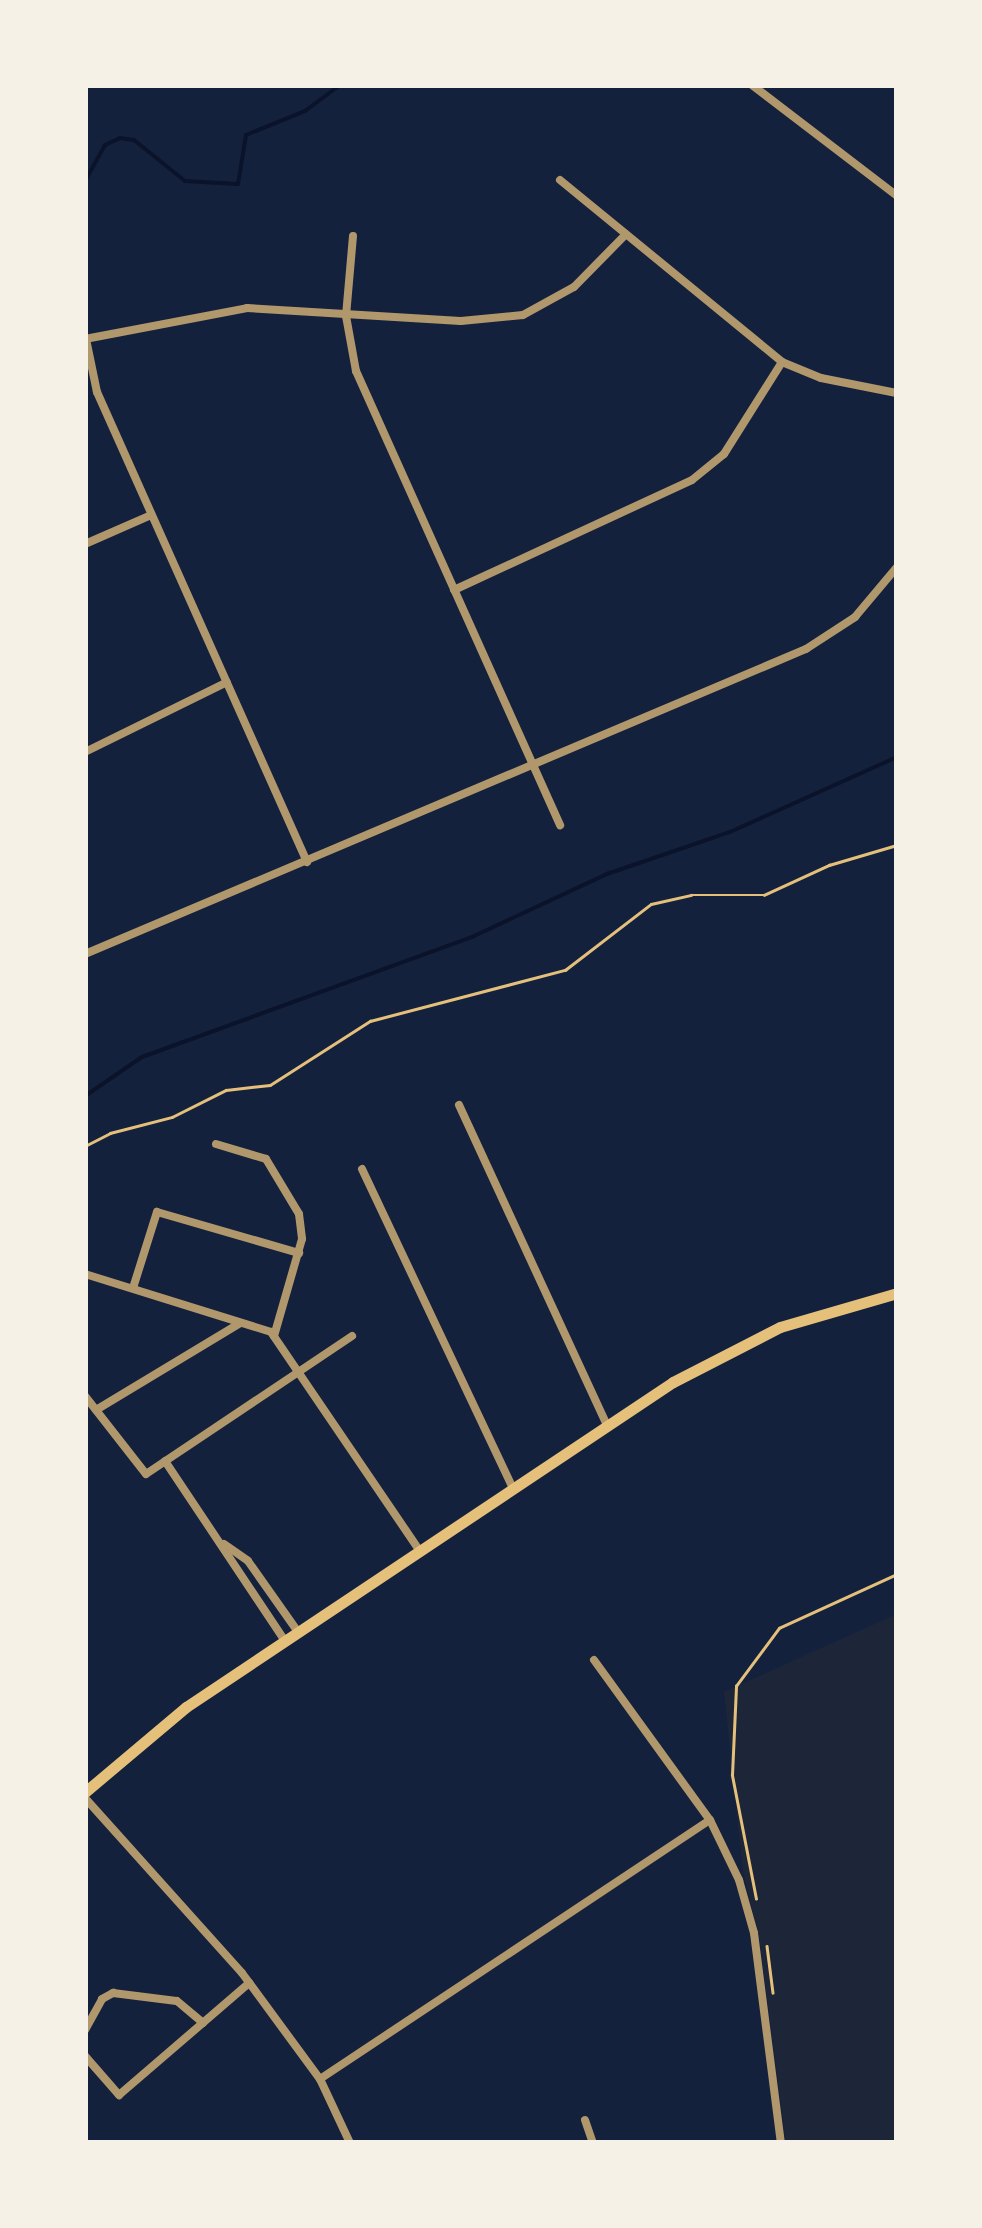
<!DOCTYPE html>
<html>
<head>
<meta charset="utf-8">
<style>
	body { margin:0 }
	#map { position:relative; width:982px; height:2228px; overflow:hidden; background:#14213d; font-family:Manrope,sans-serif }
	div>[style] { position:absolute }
	.green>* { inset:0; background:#1d2539 }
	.stream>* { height:4px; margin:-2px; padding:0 2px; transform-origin:2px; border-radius:2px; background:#0b132b }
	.path>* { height:2.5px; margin:-1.25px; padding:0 1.25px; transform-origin:1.25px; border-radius:1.25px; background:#e5c07b }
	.minor>* { height:8px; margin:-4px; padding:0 4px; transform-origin:4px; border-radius:4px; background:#b1986c }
	.primary>* { height:11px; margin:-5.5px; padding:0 5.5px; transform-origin:5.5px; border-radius:5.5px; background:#e5c07b }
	span { translate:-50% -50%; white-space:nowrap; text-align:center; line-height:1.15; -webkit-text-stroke:8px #f6f1e7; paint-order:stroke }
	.frame { position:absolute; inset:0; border:88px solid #f6f1e7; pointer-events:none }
</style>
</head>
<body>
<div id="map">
	<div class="green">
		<i style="clip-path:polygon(897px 1614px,897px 2143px,786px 2143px,759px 1937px,743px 1872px,724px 1692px)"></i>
	</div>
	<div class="stream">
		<i style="left:85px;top:181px;width:41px;rotate:-60.9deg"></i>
		<i style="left:105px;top:145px;width:17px;rotate:-25deg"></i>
		<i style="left:120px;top:138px;width:14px;rotate:8deg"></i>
		<i style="left:134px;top:140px;width:65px;rotate:38.8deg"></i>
		<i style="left:185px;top:181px;width:53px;rotate:3.2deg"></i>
		<i style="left:238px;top:184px;width:50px;rotate:-80.7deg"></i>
		<i style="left:246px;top:135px;width:64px;rotate:-22.1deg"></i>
		<i style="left:305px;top:111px;width:44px;rotate:-36.6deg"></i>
		<i style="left:85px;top:1096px;width:69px;rotate:-34.4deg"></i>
		<i style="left:142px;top:1057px;width:353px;rotate:-20deg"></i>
		<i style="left:474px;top:936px;width:147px;rotate:-25deg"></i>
		<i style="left:607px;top:874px;width:130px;rotate:-18.9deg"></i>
		<i style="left:730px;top:832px;width:183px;rotate:-24.2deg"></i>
	</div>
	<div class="path">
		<i style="left:85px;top:1146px;width:28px;rotate:-27deg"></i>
		<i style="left:110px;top:1133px;width:64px;rotate:-14.5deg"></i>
		<i style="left:172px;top:1117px;width:60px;rotate:-26.6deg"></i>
		<i style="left:226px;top:1090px;width:44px;rotate:-6.5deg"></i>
		<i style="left:270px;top:1085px;width:119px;rotate:-32.6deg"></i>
		<i style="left:370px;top:1021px;width:202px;rotate:-14.7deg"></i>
		<i style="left:565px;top:970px;width:108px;rotate:-37.5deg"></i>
		<i style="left:651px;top:904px;width:41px;rotate:-12.7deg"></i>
		<i style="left:691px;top:895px;width:73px"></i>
		<i style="left:764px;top:895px;width:72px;rotate:-24.8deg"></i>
		<i style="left:829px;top:865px;width:71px;rotate:-16.4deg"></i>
		<i style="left:756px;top:1899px;width:126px;rotate:-101deg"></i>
		<i style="left:732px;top:1775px;width:89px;rotate:-87.4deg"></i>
		<i style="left:736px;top:1686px;width:72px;rotate:-53.4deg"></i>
		<i style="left:779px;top:1628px;width:130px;rotate:-24.6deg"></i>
		<i style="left:767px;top:1946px;width:47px;rotate:82.7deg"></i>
	</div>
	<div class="minor">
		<i style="left:752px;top:85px;width:183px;rotate:37.4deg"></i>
		<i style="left:560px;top:180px;width:287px;rotate:39.3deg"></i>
		<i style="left:782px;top:362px;width:42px;rotate:22.3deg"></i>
		<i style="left:821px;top:378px;width:77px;rotate:11.2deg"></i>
		<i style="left:353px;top:236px;width:80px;rotate:95deg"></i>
		<i style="left:346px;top:316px;width:56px;rotate:79.7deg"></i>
		<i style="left:356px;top:371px;width:498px;rotate:65.8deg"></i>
		<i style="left:85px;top:339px;width:165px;rotate:-10.8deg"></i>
		<i style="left:247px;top:308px;width:214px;rotate:3.5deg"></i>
		<i style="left:461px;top:321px;width:62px;rotate:-5.5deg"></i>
		<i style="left:523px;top:315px;width:58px;rotate:-28.8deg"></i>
		<i style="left:574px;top:287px;width:74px;rotate:-45.5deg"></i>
		<i style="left:86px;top:339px;width:54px;rotate:78.3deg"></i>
		<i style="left:97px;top:392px;width:515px;rotate:65.92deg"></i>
		<i style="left:85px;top:544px;width:72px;rotate:-23.7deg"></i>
		<i style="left:454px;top:590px;width:262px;rotate:-24.8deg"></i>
		<i style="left:692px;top:480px;width:41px;rotate:-39.1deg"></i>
		<i style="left:724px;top:454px;width:109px;rotate:-57.8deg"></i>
		<i style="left:85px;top:752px;width:158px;rotate:-26.2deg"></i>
		<i style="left:85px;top:954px;width:783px;rotate:-22.93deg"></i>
		<i style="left:806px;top:649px;width:59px;rotate:-33.1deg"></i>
		<i style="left:855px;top:617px;width:65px;rotate:-50deg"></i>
		<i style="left:459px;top:1105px;width:353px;rotate:65.2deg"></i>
		<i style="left:216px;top:1144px;width:52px;rotate:16.7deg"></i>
		<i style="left:266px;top:1159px;width:64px;rotate:59deg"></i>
		<i style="left:299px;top:1214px;width:25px;rotate:83deg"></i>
		<i style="left:302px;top:1239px;width:101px;rotate:106.1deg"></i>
		<i style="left:362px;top:1169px;width:353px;rotate:64.7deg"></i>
		<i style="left:85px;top:1274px;width:195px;rotate:17.3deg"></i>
		<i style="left:271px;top:1332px;width:265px;rotate:55.8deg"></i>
		<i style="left:133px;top:1288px;width:80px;rotate:-72.5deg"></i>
		<i style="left:157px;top:1212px;width:148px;rotate:16.1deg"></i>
		<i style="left:85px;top:1396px;width:99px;rotate:52deg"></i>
		<i style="left:146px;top:1474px;width:248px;rotate:-33.8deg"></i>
		<i style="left:96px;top:1410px;width:168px;rotate:-31.1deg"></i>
		<i style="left:165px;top:1461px;width:216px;rotate:56.3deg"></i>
		<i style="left:224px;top:1544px;width:29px;rotate:35deg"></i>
		<i style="left:248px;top:1561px;width:87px;rotate:54.8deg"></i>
		<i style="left:594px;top:1660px;width:198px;rotate:54.1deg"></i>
		<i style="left:710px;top:1820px;width:67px;rotate:64.2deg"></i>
		<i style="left:739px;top:1880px;width:55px;rotate:74.2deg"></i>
		<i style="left:754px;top:1933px;width:212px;rotate:82.7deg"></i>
		<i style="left:85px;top:1798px;width:235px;rotate:48.1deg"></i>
		<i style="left:242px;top:1973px;width:132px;rotate:53.7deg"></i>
		<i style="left:320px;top:2079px;width:71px;rotate:64.9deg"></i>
		<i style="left:85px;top:2030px;width:35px;rotate:-61deg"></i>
		<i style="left:102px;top:1999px;width:13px;rotate:-29deg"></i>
		<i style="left:113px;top:1993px;width:64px;rotate:7.1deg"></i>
		<i style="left:177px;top:2001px;width:34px;rotate:40deg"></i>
		<i style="left:85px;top:2056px;width:52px;rotate:48.9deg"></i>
		<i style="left:119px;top:2095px;width:172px;rotate:-40.7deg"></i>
		<i style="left:320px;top:2079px;width:468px;rotate:-33.6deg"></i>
		<i style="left:585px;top:2120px;width:24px;rotate:71deg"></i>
	</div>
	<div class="primary">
		<i style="left:85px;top:1792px;width:132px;rotate:-40.1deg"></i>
		<i style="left:186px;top:1707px;width:585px;rotate:-33.72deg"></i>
		<i style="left:673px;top:1382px;width:120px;rotate:-27.2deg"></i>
		<i style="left:780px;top:1327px;width:122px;rotate:-16.2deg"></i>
	</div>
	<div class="frame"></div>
</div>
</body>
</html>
